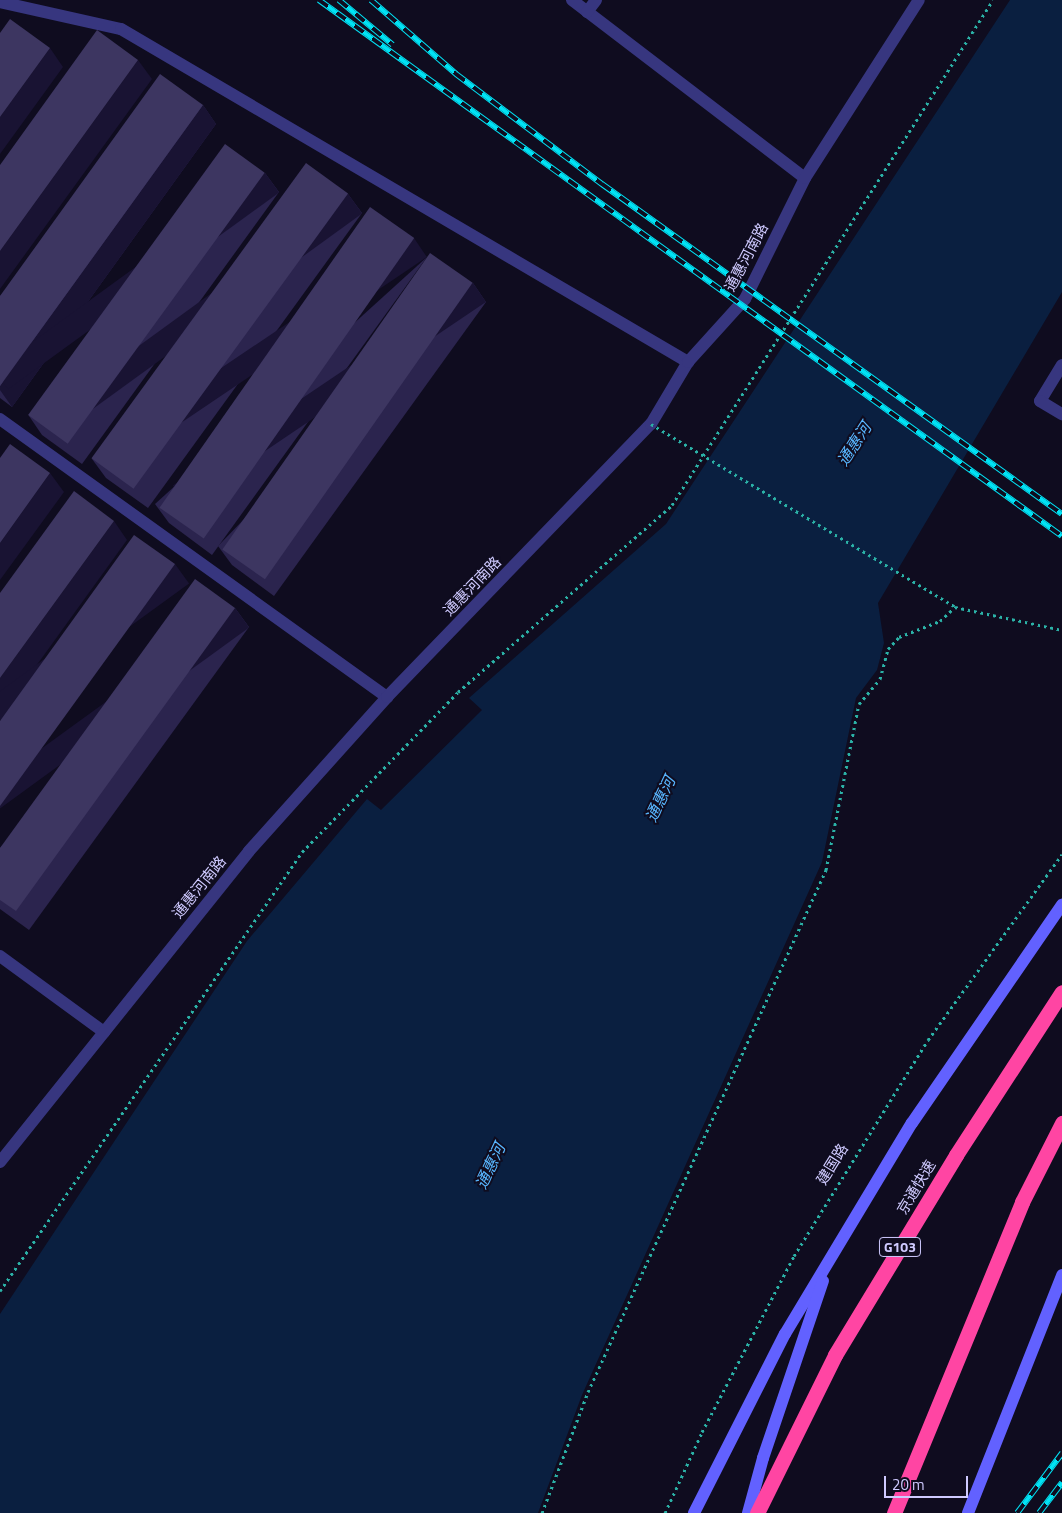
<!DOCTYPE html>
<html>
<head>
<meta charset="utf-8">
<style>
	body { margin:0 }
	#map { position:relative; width:1062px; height:1513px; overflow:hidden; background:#0f0c1f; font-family:"Titillium Web","Noto Sans SC",sans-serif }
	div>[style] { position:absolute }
	.water>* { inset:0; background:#0a1f40 }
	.path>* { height:3px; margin-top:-1.5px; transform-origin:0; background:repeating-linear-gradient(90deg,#2bb2a7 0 2.5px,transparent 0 6.5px) }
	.street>* { height:12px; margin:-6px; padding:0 6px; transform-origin:6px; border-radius:6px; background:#37367f }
	.secondary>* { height:12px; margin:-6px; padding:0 6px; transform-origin:6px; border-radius:6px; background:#6261ff }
	.highway>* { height:15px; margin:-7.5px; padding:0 7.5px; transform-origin:7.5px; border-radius:7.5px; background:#ff45a3 }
	.rail>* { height:5.5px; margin-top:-2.75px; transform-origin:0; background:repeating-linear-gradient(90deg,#0f0c1f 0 11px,#00e3f5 0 22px); box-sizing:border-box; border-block:1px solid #00e3f5 }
	.path-bridge>* { height:3px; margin-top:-1.5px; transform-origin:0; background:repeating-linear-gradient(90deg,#2bb2a7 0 2.5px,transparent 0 6.5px) }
	.wall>* { inset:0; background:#2b244e }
	.shaded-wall>* { inset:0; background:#191333; transform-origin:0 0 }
	.building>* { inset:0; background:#3d3661; transform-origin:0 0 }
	span { translate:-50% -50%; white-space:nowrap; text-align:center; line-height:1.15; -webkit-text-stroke:4px #0f0c1f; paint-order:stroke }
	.shield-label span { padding:1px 4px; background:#0f0c1f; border:1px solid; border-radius:4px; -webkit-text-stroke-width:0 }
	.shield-label { font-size:14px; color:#cfcaff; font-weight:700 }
	.street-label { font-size:15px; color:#cfcaff }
	.water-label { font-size:16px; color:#58b6ff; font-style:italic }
	.scale { position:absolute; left:884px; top:1476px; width:84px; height:22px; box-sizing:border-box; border:2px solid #cfcaff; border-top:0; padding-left:6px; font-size:15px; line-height:18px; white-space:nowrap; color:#cfcaff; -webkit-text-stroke:4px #0f0c1f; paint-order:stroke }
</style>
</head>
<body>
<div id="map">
	<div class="water">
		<i style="clip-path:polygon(1010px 0,1062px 0,1062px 292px,878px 603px,884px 643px,877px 670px,856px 698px,822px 862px,582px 1395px,538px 1513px,0 1513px,0 1314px,247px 941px,367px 799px,381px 810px,482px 710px,469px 698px,666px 524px)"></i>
	</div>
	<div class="path">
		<i style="left:0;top:1291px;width:533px;rotate:-55.47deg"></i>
		<i style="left:302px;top:852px;width:223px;rotate:-45.7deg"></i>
		<i style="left:458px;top:692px;width:284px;rotate:-41.1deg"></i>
		<i style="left:672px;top:505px;width:598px;rotate:-57.56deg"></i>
		<i style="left:542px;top:1513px;width:129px;rotate:-69.2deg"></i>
		<i style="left:588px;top:1392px;width:574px;rotate:-65.49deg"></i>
		<i style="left:826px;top:870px;width:169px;rotate:-78.8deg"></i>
		<i style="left:859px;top:704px;width:33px;rotate:-50deg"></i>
		<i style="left:880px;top:679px;width:31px;rotate:-75deg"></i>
		<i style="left:888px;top:649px;width:16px;rotate:-47deg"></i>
		<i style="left:899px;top:637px;width:44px;rotate:-21.3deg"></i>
		<i style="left:940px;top:621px;width:21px;rotate:-43deg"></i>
		<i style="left:955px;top:607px;width:109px;rotate:12.1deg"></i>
		<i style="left:665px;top:1513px;width:89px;rotate:-65.4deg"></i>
		<i style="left:702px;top:1432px;width:199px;rotate:-62.4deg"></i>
		<i style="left:794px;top:1256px;width:254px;rotate:-58.2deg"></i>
		<i style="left:928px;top:1040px;width:229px;rotate:-54.2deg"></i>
	</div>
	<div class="street">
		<i style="left:572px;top:0;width:293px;rotate:37.4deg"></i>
		<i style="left:0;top:2px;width:124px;rotate:12.6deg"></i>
		<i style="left:121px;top:29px;width:658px;rotate:30.43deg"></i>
		<i style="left:587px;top:12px;width:15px;rotate:-53deg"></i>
		<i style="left:1062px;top:365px;width:42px;rotate:121.4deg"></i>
		<i style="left:1040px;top:401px;width:26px;rotate:31deg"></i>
		<i style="left:0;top:419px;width:477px;rotate:35.7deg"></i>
		<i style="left:0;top:956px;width:129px;rotate:36.2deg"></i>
		<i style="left:0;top:1162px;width:398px;rotate:-51.3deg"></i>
		<i style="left:249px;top:851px;width:207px;rotate:-48.1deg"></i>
		<i style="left:387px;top:697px;width:380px;rotate:-46deg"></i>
		<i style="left:651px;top:424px;width:72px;rotate:-59.2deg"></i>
		<i style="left:688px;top:362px;width:85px;rotate:-47.9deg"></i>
		<i style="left:745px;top:299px;width:135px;rotate:-63.6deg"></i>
		<i style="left:805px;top:178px;width:211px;rotate:-57.4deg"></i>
	</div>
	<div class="secondary">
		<i style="left:694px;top:1513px;width:201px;rotate:-63.1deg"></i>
		<i style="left:785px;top:1334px;width:246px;rotate:-59deg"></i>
		<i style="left:912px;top:1123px;width:265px;rotate:-55.5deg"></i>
		<i style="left:748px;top:1513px;width:57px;rotate:-74.7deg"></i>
		<i style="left:763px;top:1458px;width:187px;rotate:-71.3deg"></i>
		<i style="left:968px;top:1513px;width:256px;rotate:-68.4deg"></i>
	</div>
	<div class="highway">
		<i style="left:757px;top:1513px;width:176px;rotate:-63.7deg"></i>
		<i style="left:835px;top:1355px;width:234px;rotate:-58.8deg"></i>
		<i style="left:956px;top:1155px;width:194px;rotate:-57deg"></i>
		<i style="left:894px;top:1513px;width:336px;rotate:-67.6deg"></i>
		<i style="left:1022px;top:1202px;width:89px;rotate:-63.1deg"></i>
	</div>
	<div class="rail">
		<i style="left:319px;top:0;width:916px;rotate:35.81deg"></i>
		<i style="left:339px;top:0;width:70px;rotate:39.8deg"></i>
		<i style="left:371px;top:0;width:113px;rotate:41deg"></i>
		<i style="left:456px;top:74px;width:183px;rotate:37deg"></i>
		<i style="left:602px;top:184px;width:566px;rotate:35.66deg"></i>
		<i style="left:1017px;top:1513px;width:75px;rotate:-53.1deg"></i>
		<i style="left:1039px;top:1513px;width:38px;rotate:-53deg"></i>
	</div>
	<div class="path-bridge">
		<i style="left:651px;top:424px;width:355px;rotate:31deg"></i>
	</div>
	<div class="wall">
		<i style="clip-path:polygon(203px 105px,216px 124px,12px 407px,0 398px,0 296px)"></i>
		<i style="clip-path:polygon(265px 173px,279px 192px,82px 464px,42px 435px,29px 416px)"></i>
		<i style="clip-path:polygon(348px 194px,362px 213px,148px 508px,106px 478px,92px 459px)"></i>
		<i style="clip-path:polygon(427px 257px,212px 555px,169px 523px,155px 504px)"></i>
		<i style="clip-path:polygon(473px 283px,486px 302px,274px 596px,232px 565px,218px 546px)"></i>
		<i style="clip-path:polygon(235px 608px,249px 627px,29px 930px,0 909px,0 848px)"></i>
	</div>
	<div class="shaded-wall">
		<i style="clip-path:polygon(50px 48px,63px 67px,0 154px,0 117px)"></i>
		<i style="clip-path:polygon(138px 60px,152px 79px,0 289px,0 251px)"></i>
		<i style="clip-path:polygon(203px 105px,216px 124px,12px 407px,0 390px,0 386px)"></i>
		<i style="left:265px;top:173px;width:24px;height:335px;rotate:54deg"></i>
		<i style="left:348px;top:194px;width:24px;height:364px;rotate:54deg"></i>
		<i style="left:414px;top:238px;width:23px;height:367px;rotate:56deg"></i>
		<i style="left:473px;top:283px;width:23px;height:362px;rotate:56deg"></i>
		<i style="clip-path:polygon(50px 473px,64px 492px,0 580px,0 543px)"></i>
		<i style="clip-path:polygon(114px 521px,127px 540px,0 716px,0 678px)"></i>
		<i style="left:175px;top:564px;width:24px;height:299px;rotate:54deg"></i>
		<i style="left:235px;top:608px;width:24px;height:374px;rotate:54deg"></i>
	</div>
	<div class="building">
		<i style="clip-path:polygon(10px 19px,50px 48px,0 117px,0 33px)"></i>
		<i style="clip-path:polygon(97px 30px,138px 60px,0 251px,0 165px)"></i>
		<i style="clip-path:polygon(160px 74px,203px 105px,0 386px,0 296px)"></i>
		<i style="left:225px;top:144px;width:49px;height:335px;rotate:36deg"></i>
		<i style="left:306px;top:163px;width:52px;height:365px;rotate:36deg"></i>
		<i style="left:370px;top:207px;width:54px;height:367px;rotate:35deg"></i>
		<i style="left:430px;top:253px;width:52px;height:362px;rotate:35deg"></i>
		<i style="clip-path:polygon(10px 444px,50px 473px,0 543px,0 458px)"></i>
		<i style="clip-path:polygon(74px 491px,114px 521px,0 678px,0 593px)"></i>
		<i style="clip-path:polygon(134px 535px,175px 564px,0 806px,0 721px)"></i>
		<i style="clip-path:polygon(195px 579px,235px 608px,16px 911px,0 900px,0 848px)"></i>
	</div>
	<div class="shield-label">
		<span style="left:900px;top:1247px">G103</span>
	</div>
	<div class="street-label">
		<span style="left:746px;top:257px;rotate:-62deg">通惠河南路</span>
		<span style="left:472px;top:586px;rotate:-46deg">通惠河南路</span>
		<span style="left:199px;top:887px;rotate:-51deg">通惠河南路</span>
		<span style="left:832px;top:1164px;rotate:-58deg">建国路</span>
		<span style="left:916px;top:1187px;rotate:-59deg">京通快速</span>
	</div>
	<div class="water-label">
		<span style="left:854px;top:444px;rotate:-57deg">通惠河</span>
		<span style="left:660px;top:799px;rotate:-65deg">通惠河</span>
		<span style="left:490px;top:1166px;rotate:-65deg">通惠河</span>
	</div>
	<div class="scale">20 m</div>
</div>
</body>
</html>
